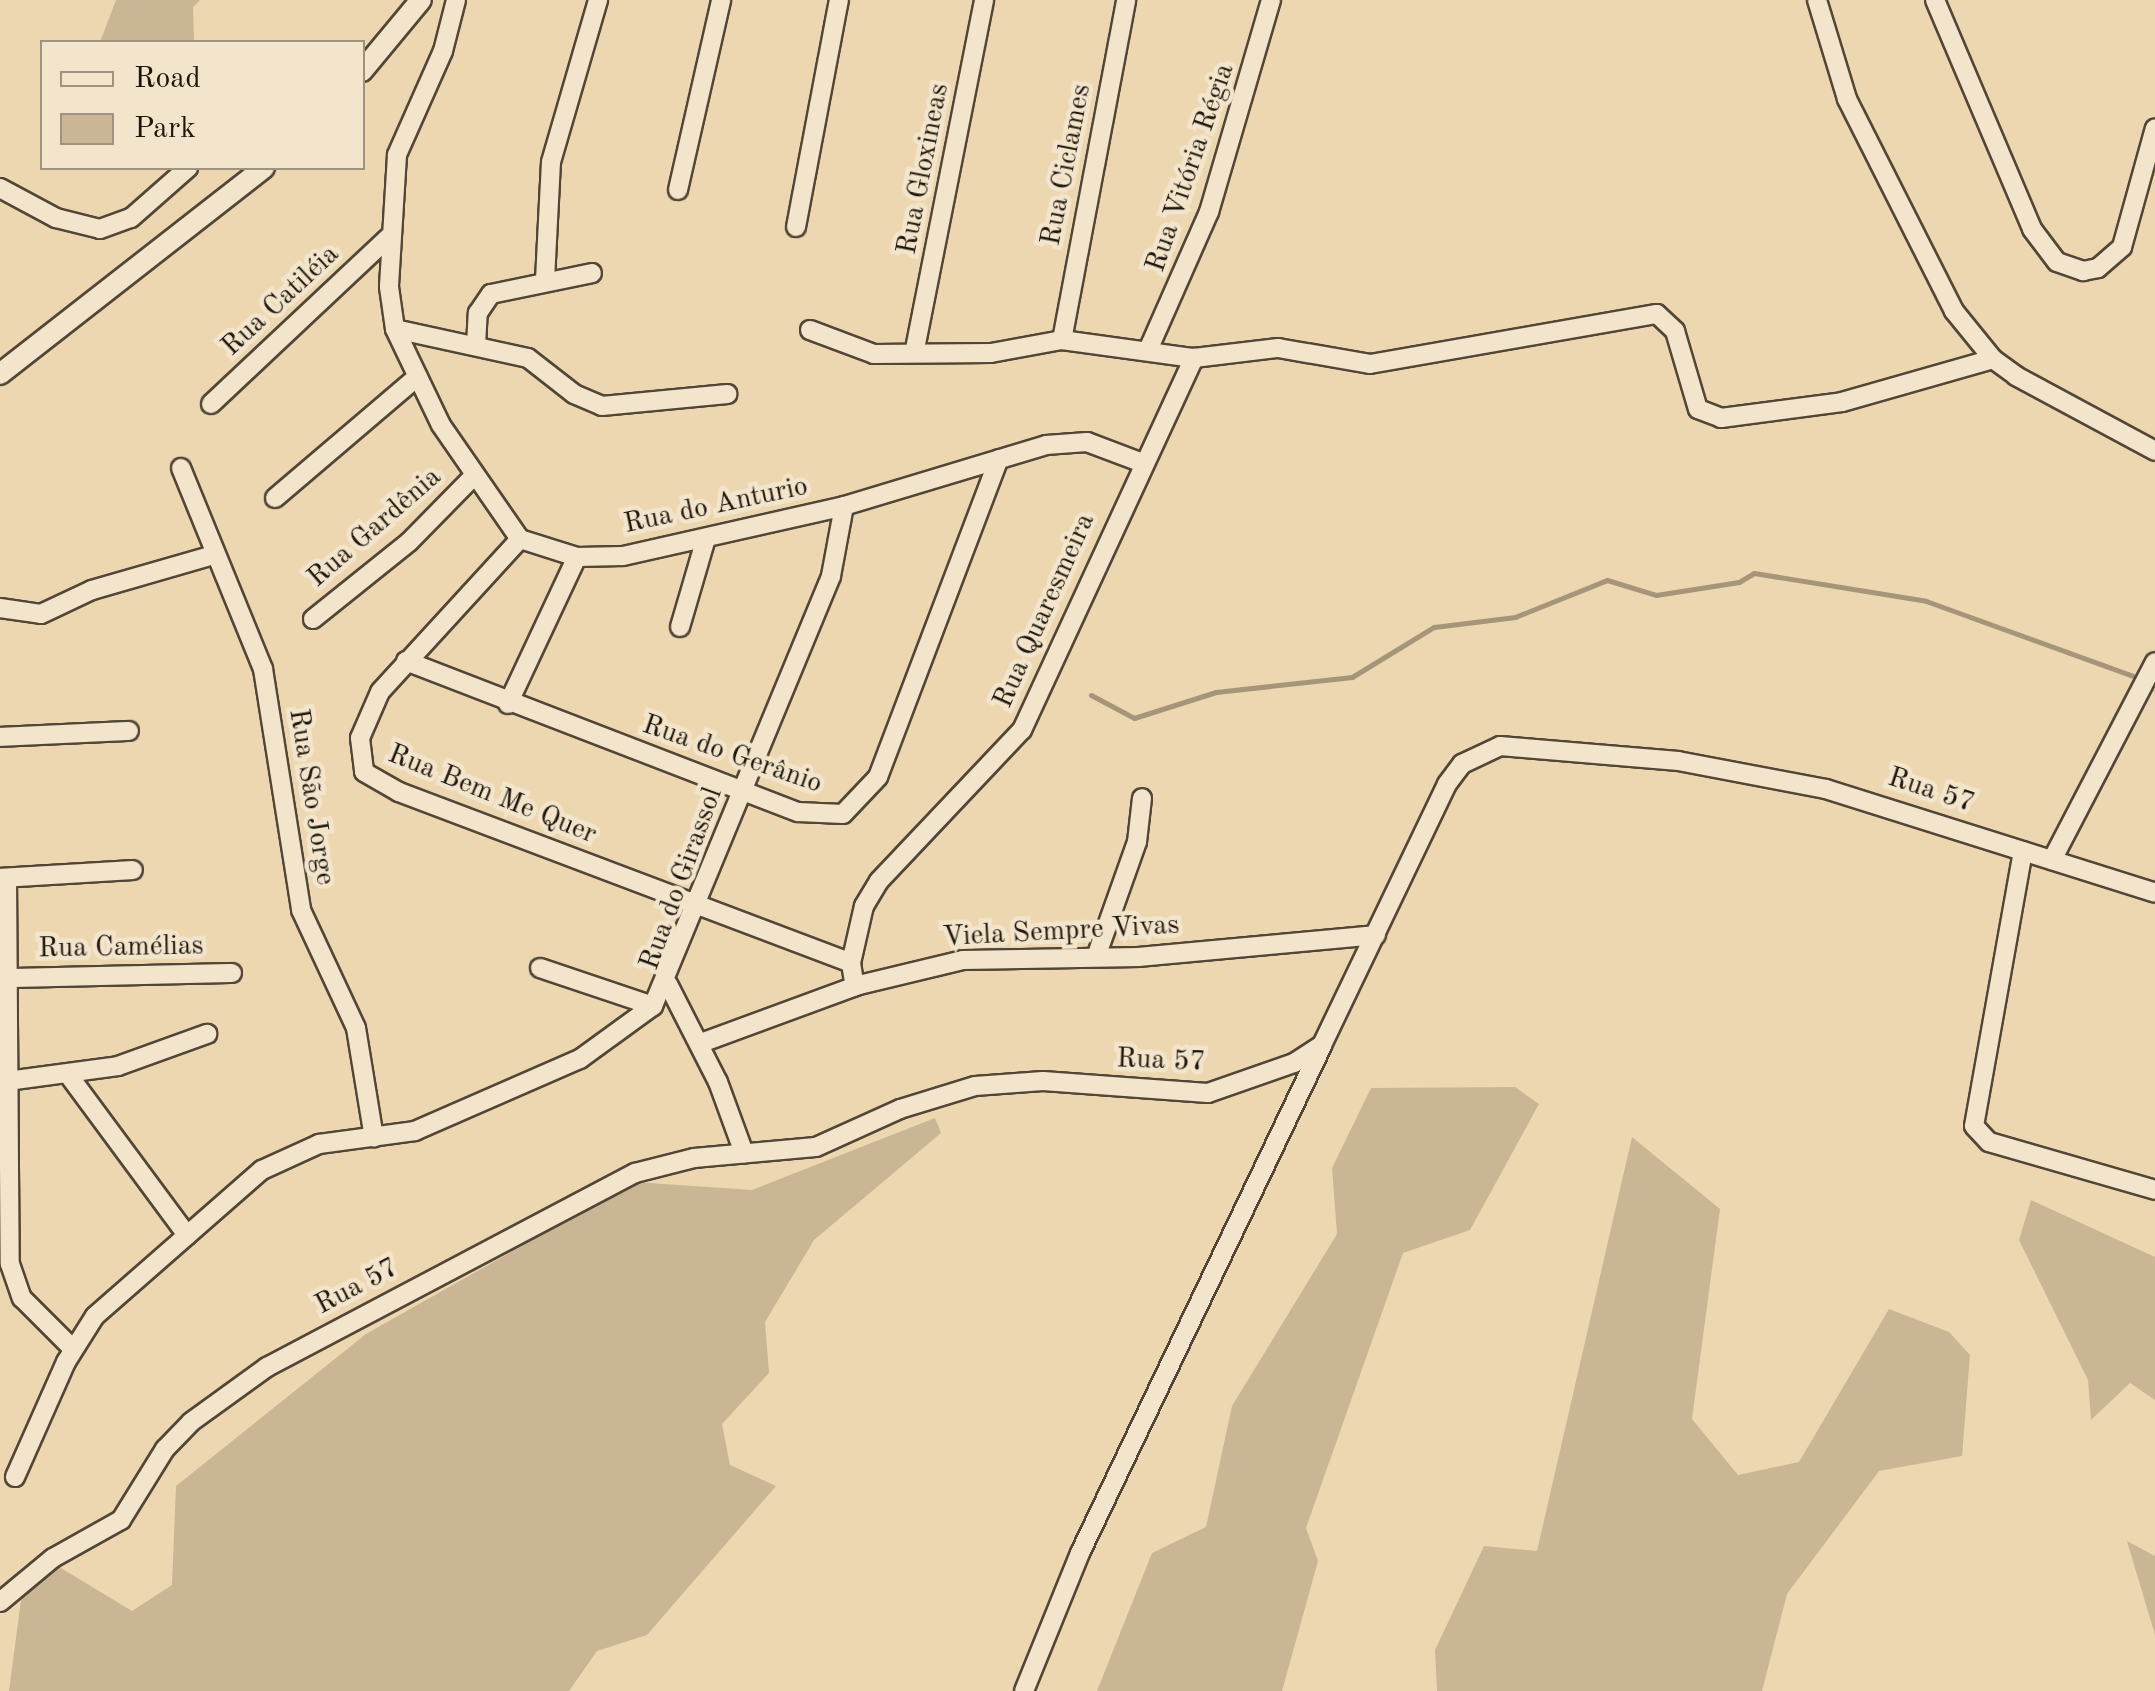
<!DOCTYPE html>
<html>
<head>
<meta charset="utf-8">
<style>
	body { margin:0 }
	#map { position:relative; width:2155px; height:1691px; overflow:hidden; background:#edd7b1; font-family:"Old Standard TT",serif }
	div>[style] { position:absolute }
	.green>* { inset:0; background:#cab695 }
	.stream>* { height:5px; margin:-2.5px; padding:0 2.5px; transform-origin:2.5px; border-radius:2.5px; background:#a79579 }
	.roads { filter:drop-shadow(2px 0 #524636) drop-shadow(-2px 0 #524636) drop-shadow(0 2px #524636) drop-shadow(0 -2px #524636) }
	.minor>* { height:18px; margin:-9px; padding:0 9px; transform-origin:9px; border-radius:9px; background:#f3e5cc }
	.tertiary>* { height:20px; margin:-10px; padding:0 10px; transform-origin:10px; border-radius:10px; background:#f3e5cc }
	span { translate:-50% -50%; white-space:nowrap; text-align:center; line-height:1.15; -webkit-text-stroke:9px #f3e5cc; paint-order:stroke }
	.street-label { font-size:28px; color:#1e160d }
	.legend { position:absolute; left:40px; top:40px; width:325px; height:130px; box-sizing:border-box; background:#f3e5cc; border:2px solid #9e9280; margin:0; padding:12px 18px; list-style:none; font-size:30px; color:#1e160d }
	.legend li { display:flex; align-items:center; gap:20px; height:50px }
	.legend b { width:50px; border:2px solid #9e9280 }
</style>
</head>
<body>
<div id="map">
	<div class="green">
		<i style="clip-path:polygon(116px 0,200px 0,193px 7px,194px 42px,100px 42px)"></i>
		<i style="clip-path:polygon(1515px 1087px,1539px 1104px,1470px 1230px,1403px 1253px,1306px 1528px,1318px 1561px,1282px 1691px,1097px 1691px,1152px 1553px,1206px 1527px,1232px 1406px,1337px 1234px,1332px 1168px,1371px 1088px)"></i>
		<i style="clip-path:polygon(935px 1118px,941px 1133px,814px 1240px,765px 1322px,769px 1373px,722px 1424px,730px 1465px,776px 1486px,647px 1635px,597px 1651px,569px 1691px,9px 1691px,21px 1600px,56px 1565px,132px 1611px,172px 1585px,176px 1486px,366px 1334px,635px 1182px,752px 1190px)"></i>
		<i style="clip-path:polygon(1632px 1137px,1720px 1209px,1692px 1419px,1738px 1475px,1799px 1462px,1889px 1309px,1949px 1332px,1970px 1355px,1962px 1456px,1879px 1471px,1787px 1594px,1762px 1691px,1437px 1691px,1435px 1650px,1484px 1546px,1537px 1551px)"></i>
		<i style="clip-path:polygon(2031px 1200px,2155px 1257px,2155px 1400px,2130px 1383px,2091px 1420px,2088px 1380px,2019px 1240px)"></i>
		<i style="clip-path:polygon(2127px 1541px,2155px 1556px,2155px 1635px)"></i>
	</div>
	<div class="stream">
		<i style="left:1091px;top:695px;width:49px;rotate:28.1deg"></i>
		<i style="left:1134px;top:718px;width:86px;rotate:-17.6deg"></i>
		<i style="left:1216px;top:692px;width:137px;rotate:-6.3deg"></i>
		<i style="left:1352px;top:677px;width:96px;rotate:-31.4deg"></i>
		<i style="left:1434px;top:627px;width:82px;rotate:-7deg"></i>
		<i style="left:1515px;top:617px;width:99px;rotate:-21.9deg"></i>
		<i style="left:1607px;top:580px;width:51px;rotate:17deg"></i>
		<i style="left:1656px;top:595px;width:84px;rotate:-8.9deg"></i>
		<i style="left:1739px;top:582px;width:17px;rotate:-31deg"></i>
		<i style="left:1754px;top:573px;width:174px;rotate:9.2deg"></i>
		<i style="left:1926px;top:601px;width:220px;rotate:19.9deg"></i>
	</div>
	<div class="roads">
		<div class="minor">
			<i style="left:456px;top:0;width:53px;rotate:104.3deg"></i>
			<i style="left:443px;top:51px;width:114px;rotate:113.9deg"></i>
			<i style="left:397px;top:155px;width:132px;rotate:93.5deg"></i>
			<i style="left:389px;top:287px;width:42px;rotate:81.9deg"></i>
			<i style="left:395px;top:329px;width:106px;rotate:64.4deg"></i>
			<i style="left:441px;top:425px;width:139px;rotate:55.3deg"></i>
			<i style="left:520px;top:539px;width:60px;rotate:17.5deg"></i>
			<i style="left:577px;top:557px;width:46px;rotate:-1.2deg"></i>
			<i style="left:623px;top:556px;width:227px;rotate:-12.7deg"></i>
			<i style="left:844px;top:506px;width:211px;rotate:-16.8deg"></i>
			<i style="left:1046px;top:445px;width:41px;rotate:-4.2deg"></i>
			<i style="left:1087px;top:442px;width:57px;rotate:20.7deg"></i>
			<i style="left:1817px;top:0;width:103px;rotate:73.1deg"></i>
			<i style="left:1847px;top:99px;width:237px;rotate:63.2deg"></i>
			<i style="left:1954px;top:311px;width:62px;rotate:50.9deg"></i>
			<i style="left:1993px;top:359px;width:29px;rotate:36deg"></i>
			<i style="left:2016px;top:376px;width:158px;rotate:28.3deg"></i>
			<i style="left:1935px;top:0;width:249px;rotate:67deg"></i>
			<i style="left:2032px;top:229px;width:41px;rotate:52.9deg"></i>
			<i style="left:2057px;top:262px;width:28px;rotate:19deg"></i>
			<i style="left:2083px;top:271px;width:15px;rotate:-11deg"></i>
			<i style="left:2098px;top:268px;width:32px;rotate:-41deg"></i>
			<i style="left:2122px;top:247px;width:123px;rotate:-74.5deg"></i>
			<i style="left:0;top:188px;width:64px;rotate:28.2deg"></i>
			<i style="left:56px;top:218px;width:45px;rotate:14deg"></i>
			<i style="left:100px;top:229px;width:33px;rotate:-20deg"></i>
			<i style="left:131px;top:218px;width:76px;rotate:-41.3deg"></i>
			<i style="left:678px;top:190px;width:195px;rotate:-77.2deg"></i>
			<i style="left:796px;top:227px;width:231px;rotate:-79.3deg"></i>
			<i style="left:545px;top:280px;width:118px;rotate:-87.1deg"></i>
			<i style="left:551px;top:162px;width:169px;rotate:-73.8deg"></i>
			<i style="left:395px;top:329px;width:136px;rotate:12.3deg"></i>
			<i style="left:528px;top:358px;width:58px;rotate:38deg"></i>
			<i style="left:574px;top:394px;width:30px;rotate:23deg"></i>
			<i style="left:602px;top:406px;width:126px;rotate:-5.5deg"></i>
			<i style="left:810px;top:330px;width:68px;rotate:20.6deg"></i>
			<i style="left:874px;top:354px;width:117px;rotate:-0.5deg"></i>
			<i style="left:991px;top:353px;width:72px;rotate:-10.4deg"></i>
			<i style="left:1062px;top:340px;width:133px;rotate:7.8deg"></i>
			<i style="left:1194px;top:358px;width:85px;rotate:-6.8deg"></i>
			<i style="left:1278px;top:348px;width:93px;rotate:9.9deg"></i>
			<i style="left:1370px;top:364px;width:291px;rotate:-9.9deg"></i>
			<i style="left:1657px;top:314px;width:25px;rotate:43deg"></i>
			<i style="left:1675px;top:331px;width:81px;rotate:73.6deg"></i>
			<i style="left:1698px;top:409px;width:25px;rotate:21deg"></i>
			<i style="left:1721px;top:418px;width:122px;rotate:-7.5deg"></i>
			<i style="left:1842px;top:402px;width:157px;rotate:-15.9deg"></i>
			<i style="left:1062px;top:340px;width:346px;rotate:-79.3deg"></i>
			<i style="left:476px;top:346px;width:33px;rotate:-87deg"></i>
			<i style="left:478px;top:313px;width:23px;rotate:-56deg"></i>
			<i style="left:491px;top:294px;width:103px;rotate:-11.7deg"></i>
			<i style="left:1149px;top:348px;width:149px;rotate:-66.2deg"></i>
			<i style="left:1209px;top:212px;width:221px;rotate:-73.7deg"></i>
			<i style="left:915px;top:349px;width:356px;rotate:-78.8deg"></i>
			<i style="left:211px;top:404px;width:243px;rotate:-43.2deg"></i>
			<i style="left:181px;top:468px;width:217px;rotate:67.8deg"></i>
			<i style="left:263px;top:669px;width:244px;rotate:81deg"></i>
			<i style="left:301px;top:910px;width:130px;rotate:65deg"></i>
			<i style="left:356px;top:1028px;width:111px;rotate:80.7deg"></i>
			<i style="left:275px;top:498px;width:187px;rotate:-40.4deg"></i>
			<i style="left:520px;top:539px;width:207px;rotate:132.5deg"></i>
			<i style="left:380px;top:692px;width:50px;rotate:113.5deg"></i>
			<i style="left:360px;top:738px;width:34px;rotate:83deg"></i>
			<i style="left:364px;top:772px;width:40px;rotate:29.7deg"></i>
			<i style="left:399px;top:792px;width:483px;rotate:20.7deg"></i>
			<i style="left:851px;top:963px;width:24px;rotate:81deg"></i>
			<i style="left:0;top:608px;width:41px;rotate:8.3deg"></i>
			<i style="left:41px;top:614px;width:56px;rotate:-25.2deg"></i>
			<i style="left:92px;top:590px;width:126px;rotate:-16.1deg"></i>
			<i style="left:313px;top:619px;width:123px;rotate:-38.7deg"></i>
			<i style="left:409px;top:542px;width:90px;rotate:-45.5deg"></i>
			<i style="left:680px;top:627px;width:93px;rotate:-73.7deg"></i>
			<i style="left:406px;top:661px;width:420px;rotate:21.1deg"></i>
			<i style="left:798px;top:812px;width:45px;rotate:2.5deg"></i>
			<i style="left:843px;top:814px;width:51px;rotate:-46.6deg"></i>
			<i style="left:878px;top:777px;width:340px;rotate:-69.2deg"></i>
			<i style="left:508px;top:704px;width:162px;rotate:-64.9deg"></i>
			<i style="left:0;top:737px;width:129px;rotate:-2.7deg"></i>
			<i style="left:2023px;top:851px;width:279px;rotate:100.1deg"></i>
			<i style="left:1974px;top:1126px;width:22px;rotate:47deg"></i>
			<i style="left:1989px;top:1142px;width:173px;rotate:16.1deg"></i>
			<i style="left:2052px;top:860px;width:223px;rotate:-62.5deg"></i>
			<i style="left:0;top:878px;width:133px;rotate:-3.4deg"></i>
			<i style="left:7px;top:878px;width:386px;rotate:89.6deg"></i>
			<i style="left:10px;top:1264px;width:36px;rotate:71deg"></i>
			<i style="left:22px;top:1298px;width:72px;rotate:45deg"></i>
			<i style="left:1096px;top:957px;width:122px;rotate:-70.4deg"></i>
			<i style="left:1137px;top:842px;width:44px;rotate:-83.5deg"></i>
			<i style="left:851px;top:963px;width:58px;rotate:-77.2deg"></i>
			<i style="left:864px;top:906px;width:29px;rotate:-59deg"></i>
			<i style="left:879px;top:881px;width:208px;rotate:-46.6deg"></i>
			<i style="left:1022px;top:730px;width:410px;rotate:-65.2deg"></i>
			<i style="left:540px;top:968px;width:119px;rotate:18.6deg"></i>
			<i style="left:11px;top:978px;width:221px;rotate:-1.3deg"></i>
			<i style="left:668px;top:984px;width:110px;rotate:63deg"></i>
			<i style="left:718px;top:1082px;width:76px;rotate:69.9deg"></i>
			<i style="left:701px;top:1043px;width:168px;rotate:-20.2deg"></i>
			<i style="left:859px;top:985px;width:107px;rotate:-13.5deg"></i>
			<i style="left:963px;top:960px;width:176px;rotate:-1deg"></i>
			<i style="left:1139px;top:957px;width:238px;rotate:-5.3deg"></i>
			<i style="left:70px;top:1077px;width:197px;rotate:53.5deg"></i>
			<i style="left:0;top:1082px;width:119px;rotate:-7.7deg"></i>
			<i style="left:118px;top:1066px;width:95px;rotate:-19.8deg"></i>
			<i style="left:15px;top:1477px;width:126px;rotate:-66.1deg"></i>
			<i style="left:66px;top:1362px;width:54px;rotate:-57.8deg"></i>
			<i style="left:95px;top:1316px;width:222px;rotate:-41.2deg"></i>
			<i style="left:262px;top:1170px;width:63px;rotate:-24.5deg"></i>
			<i style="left:319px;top:1144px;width:97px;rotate:-7.7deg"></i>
			<i style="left:415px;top:1131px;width:180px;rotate:-23.6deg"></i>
			<i style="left:580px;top:1059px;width:90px;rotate:-36deg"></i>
			<i style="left:653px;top:1006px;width:465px;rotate:-67.5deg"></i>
			<i style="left:831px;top:576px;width:71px;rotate:-79.5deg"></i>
			<i style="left:0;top:1602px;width:69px;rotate:-39.7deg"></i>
			<i style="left:53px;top:1558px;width:78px;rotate:-29.2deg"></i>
			<i style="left:121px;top:1520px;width:84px;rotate:-58.2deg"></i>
			<i style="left:165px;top:1449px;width:37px;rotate:-46deg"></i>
			<i style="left:191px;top:1422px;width:94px;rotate:-35.9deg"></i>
			<i style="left:267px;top:1367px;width:416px;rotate:-27.8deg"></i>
			<i style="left:635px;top:1173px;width:61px;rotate:-14.3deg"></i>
			<i style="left:694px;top:1158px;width:122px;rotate:-5.2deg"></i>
			<i style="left:816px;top:1147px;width:92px;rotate:-24.3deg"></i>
			<i style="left:900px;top:1109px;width:78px;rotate:-17deg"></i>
			<i style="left:975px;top:1086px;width:68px;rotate:-4.2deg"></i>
			<i style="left:1043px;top:1081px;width:165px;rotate:4.2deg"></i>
			<i style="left:1208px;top:1093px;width:91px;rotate:-19.2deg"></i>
			<i style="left:1294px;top:1063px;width:33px;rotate:-33deg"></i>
			<i style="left:1322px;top:1045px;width:289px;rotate:-64.4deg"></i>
			<i style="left:1447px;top:784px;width:25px;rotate:-53deg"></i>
			<i style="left:1462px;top:764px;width:42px;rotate:-25.3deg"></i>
			<i style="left:1500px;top:746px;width:179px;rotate:4.8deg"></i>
			<i style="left:1678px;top:761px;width:151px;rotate:10.7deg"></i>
			<i style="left:1826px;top:789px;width:345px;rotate:17.5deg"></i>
			<i style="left:1024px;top:1691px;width:149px;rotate:-67.9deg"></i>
			<i style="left:1080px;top:1553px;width:562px;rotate:-64.48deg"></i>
		</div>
		<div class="tertiary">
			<i style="left:362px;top:71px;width:92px;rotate:-50.3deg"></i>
			<i style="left:0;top:374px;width:335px;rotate:-38deg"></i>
		</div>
	</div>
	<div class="street-label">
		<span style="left:1067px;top:165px;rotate:-79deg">Rua Ciclames</span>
		<span style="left:1191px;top:168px;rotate:-71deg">Rua Vitória Régia</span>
		<span style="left:924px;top:169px;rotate:-79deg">Rua Gloxineas</span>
		<span style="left:281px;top:301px;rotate:-43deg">Rua Catiléia</span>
		<span style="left:716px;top:506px;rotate:-12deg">Rua do Anturio</span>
		<span style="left:375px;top:528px;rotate:-41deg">Rua Gardênia</span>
		<span style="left:1045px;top:611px;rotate:-66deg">Rua Quaresmeira</span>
		<span style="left:732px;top:755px;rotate:19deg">Rua do Gerânio</span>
		<span style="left:1931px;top:791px;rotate:18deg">Rua 57</span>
		<span style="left:492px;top:795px;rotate:22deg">Rua Bem Me Quer</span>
		<span style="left:311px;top:797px;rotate:81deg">Rua São Jorge</span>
		<span style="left:682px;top:879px;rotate:-70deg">Rua do Girassol</span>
		<span style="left:1061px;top:932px;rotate:-3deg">Viela Sempre Vivas</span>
		<span style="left:121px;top:948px;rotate:-1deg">Rua Camélias</span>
		<span style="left:1161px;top:1061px;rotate:2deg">Rua 57</span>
		<span style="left:357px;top:1287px;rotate:-28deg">Rua 57</span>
	</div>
	<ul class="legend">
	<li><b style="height:12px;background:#f3e5cc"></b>Road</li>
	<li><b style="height:28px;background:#cab695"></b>Park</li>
	</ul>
</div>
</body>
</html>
